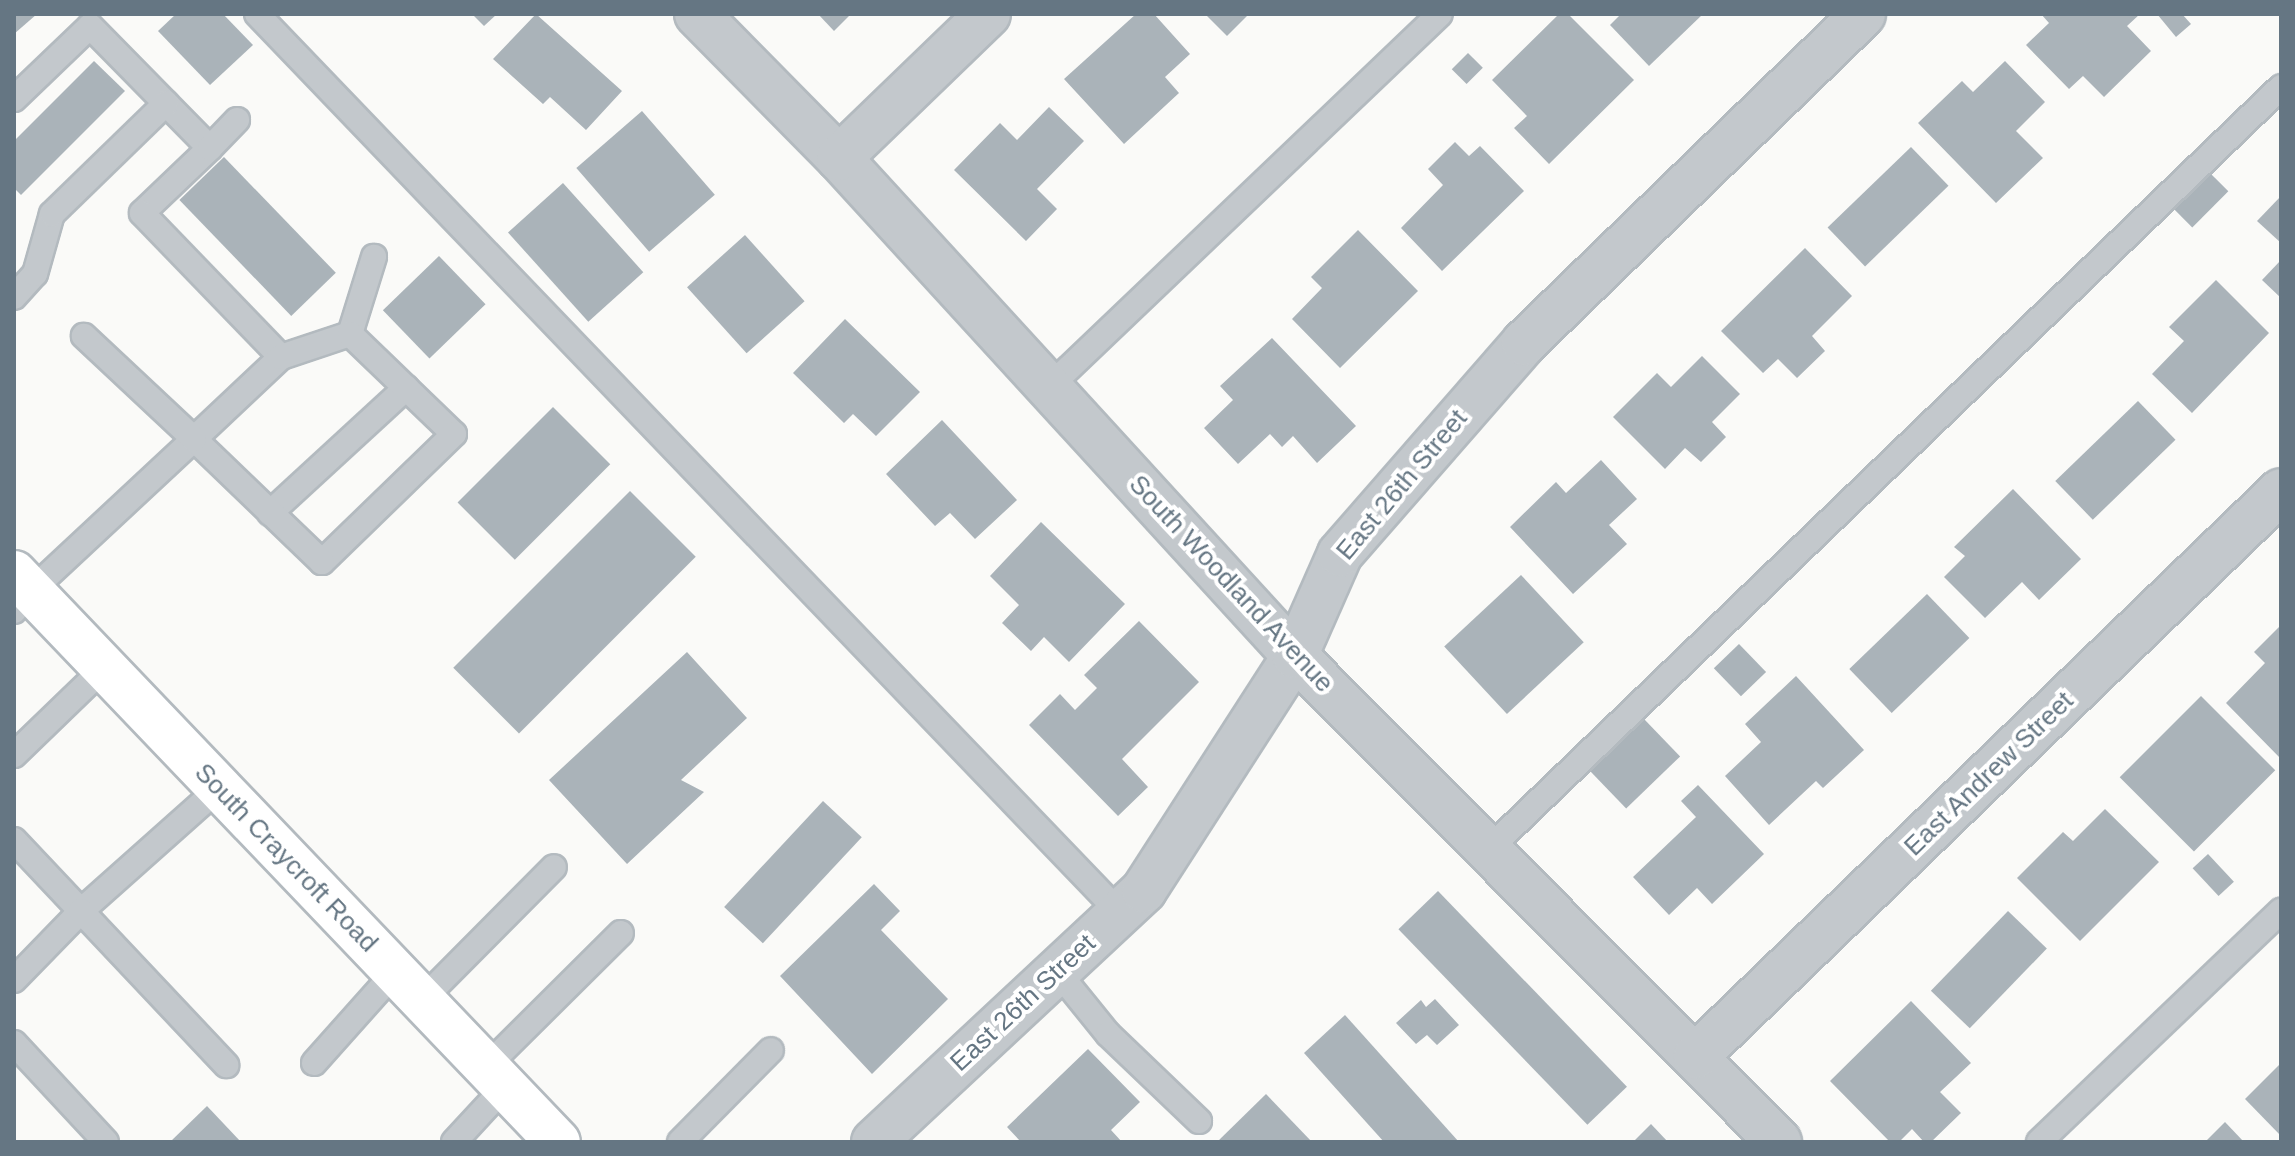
<!DOCTYPE html>
<html>
<head>
<meta charset="utf-8">
<style>
	body { margin:0 }
	#map { position:relative; width:2295px; height:1156px; overflow:hidden; background:#fafaf8; font-family:Helvetica,sans-serif }
	div>[style] { position:absolute }
	.building>* { inset:0; background:#aab3b9; transform-origin:0 0 }
	.roads { filter:drop-shadow(2px 0 #b3babf) drop-shadow(-2px 0 #b3babf) drop-shadow(0 2px #b3babf) drop-shadow(0 -2px #b3babf) }
	.lane>* { height:24px; margin:-12px; padding:0 12px; transform-origin:12px; border-radius:12px; background:#c3c8cc }
	.street>* { height:44px; margin:-22px; padding:0 22px; transform-origin:22px; border-radius:22px; background:#c3c8cc }
	.secondary>* { height:44px; margin:-22px; padding:0 22px; transform-origin:22px; border-radius:22px; background:#fff }
	span { translate:-50% -50%; white-space:nowrap; text-align:center; line-height:1.15; -webkit-text-stroke:8px #fff; paint-order:stroke }
	.street-label { font-size:26px; color:#657683 }
	.frame { position:absolute; inset:0; border:16px solid #657683; pointer-events:none }
</style>
</head>
<body>
<div id="map">
	<div class="building">
		<i style="clip-path:polygon(14px 14px,37px 14px,14px 34px)"></i>
		<i style="clip-path:polygon(176px 14px,223px 14px,253px 45px,210px 85px,158px 31px)"></i>
		<i style="clip-path:polygon(472px 14px,497px 14px,484px 26px)"></i>
		<i style="clip-path:polygon(536px 14px,622px 91px,586px 130px,550px 97px,543px 104px,493px 59px)"></i>
		<i style="clip-path:polygon(818px 14px,851px 14px,834px 31px)"></i>
		<i style="clip-path:polygon(1136px 14px,1154px 14px,1190px 54px,1165px 77px,1179px 93px,1124px 144px,1064px 79px)"></i>
		<i style="clip-path:polygon(1205px 14px,1249px 14px,1227px 36px)"></i>
		<i style="clip-path:polygon(1559px 14px,1568px 14px,1634px 80px,1549px 164px,1514px 128px,1527px 116px,1492px 80px)"></i>
		<i style="clip-path:polygon(1621px 14px,1703px 14px,1649px 66px,1610px 25px)"></i>
		<i style="clip-path:polygon(2041px 14px,2140px 14px,2127px 26px,2151px 51px,2104px 97px,2083px 76px,2069px 89px,2026px 45px,2049px 23px)"></i>
		<i style="clip-path:polygon(2157px 14px,2182px 14px,2191px 24px,2176px 37px)"></i>
		<i style="left:1468px;top:53px;width:21px;height:23px;rotate:45deg"></i>
		<i style="clip-path:polygon(94px 61px,125px 91px,21px 195px,14px 188px,14px 141px)"></i>
		<i style="clip-path:polygon(2005px 61px,2045px 102px,2016px 131px,2043px 158px,1996px 203px,1918px 123px,1962px 81px,1973px 92px)"></i>
		<i style="clip-path:polygon(1049px 107px,1084px 141px,1037px 189px,1057px 209px,1026px 241px,954px 170px,1000px 123px,1017px 140px)"></i>
		<i style="left:642px;top:111px;width:111px;height:87px;rotate:49deg"></i>
		<i style="clip-path:polygon(1455px 142px,1469px 156px,1480px 146px,1524px 191px,1442px 271px,1401px 228px,1443px 185px,1428px 169px)"></i>
		<i style="left:1911px;top:147px;width:54px;height:116px;rotate:46deg"></i>
		<i style="left:224px;top:157px;width:161px;height:62px;rotate:46deg"></i>
		<i style="left:2205px;top:168px;width:33px;height:51px;rotate:45deg"></i>
		<i style="left:563px;top:183px;width:120px;height:74px;rotate:48deg"></i>
		<i style="clip-path:polygon(2281px 196px,2281px 243px,2257px 221px)"></i>
		<i style="clip-path:polygon(1358px 230px,1418px 291px,1340px 368px,1292px 319px,1322px 288px,1311px 277px)"></i>
		<i style="left:745px;top:235px;width:89px;height:78px;rotate:48deg"></i>
		<i style="clip-path:polygon(1805px 248px,1852px 296px,1812px 336px,1825px 351px,1797px 378px,1778px 359px,1763px 373px,1721px 331px)"></i>
		<i style="left:439px;top:256px;width:67px;height:78px;rotate:46deg"></i>
		<i style="clip-path:polygon(2281px 260px,2281px 298px,2262px 280px)"></i>
		<i style="clip-path:polygon(2216px 280px,2269px 333px,2192px 413px,2152px 374px,2184px 341px,2169px 327px)"></i>
		<i style="clip-path:polygon(845px 319px,920px 392px,876px 436px,853px 414px,844px 423px,793px 373px)"></i>
		<i style="clip-path:polygon(1272px 338px,1356px 426px,1317px 463px,1293px 436px,1282px 447px,1270px 434px,1238px 464px,1204px 428px,1233px 400px,1220px 386px)"></i>
		<i style="clip-path:polygon(1702px 356px,1740px 394px,1712px 422px,1726px 437px,1701px 462px,1685px 448px,1665px 469px,1613px 417px,1657px 373px,1671px 387px)"></i>
		<i style="left:2138px;top:401px;width:54px;height:115px;rotate:46deg"></i>
		<i style="left:553px;top:407px;width:81px;height:135px;rotate:45deg"></i>
		<i style="clip-path:polygon(942px 420px,1017px 500px,975px 539px,950px 513px,935px 526px,886px 474px)"></i>
		<i style="clip-path:polygon(1601px 460px,1637px 499px,1609px 525px,1627px 544px,1573px 594px,1510px 527px,1556px 482px,1566px 493px)"></i>
		<i style="clip-path:polygon(2013px 489px,2081px 559px,2039px 600px,2022px 582px,1985px 618px,1944px 577px,1965px 556px,1954px 547px)"></i>
		<i style="left:630px;top:491px;width:93px;height:250px;rotate:45deg"></i>
		<i style="clip-path:polygon(1041px 522px,1125px 604px,1069px 662px,1044px 637px,1031px 651px,1002px 623px,1019px 605px,990px 576px)"></i>
		<i style="left:1521px;top:575px;width:92px;height:105px;rotate:47deg"></i>
		<i style="left:1927px;top:594px;width:61px;height:108px;rotate:46deg"></i>
		<i style="clip-path:polygon(1139px 621px,1199px 682px,1122px 759px,1148px 787px,1118px 816px,1029px 725px,1060px 694px,1075px 710px,1097px 688px,1084px 675px)"></i>
		<i style="clip-path:polygon(2281px 625px,2281px 759px,2226px 703px,2265px 663px,2254px 652px)"></i>
		<i style="left:1739px;top:644px;width:39px;height:35px;rotate:46deg"></i>
		<i style="clip-path:polygon(687px 652px,747px 718px,681px 780px,704px 792px,627px 864px,549px 780px)"></i>
		<i style="clip-path:polygon(1796px 676px,1864px 750px,1823px 788px,1816px 781px,1769px 825px,1725px 776px,1761px 742px,1745px 724px)"></i>
		<i style="left:2201px;top:696px;width:105px;height:115px;rotate:45deg"></i>
		<i style="left:1644px;top:719px;width:52px;height:75px;rotate:46deg"></i>
		<i style="clip-path:polygon(1698px 785px,1764px 854px,1712px 904px,1697px 888px,1669px 915px,1633px 877px,1696px 817px,1681px 801px)"></i>
		<i style="left:823px;top:801px;width:53px;height:145px;rotate:43deg"></i>
		<i style="clip-path:polygon(2105px 809px,2159px 862px,2080px 941px,2017px 878px,2063px 832px,2073px 841px)"></i>
		<i style="left:2208px;top:854px;width:38px;height:21px;rotate:47deg"></i>
		<i style="clip-path:polygon(874px 884px,900px 911px,881px 930px,948px 999px,872px 1074px,780px 976px)"></i>
		<i style="left:1438px;top:891px;width:272px;height:55px;rotate:46deg"></i>
		<i style="left:2008px;top:911px;width:54px;height:111px;rotate:44deg"></i>
		<i style="clip-path:polygon(1435px 999px,1459px 1025px,1437px 1045px,1427px 1035px,1416px 1044px,1396px 1023px,1421px 1000px,1426px 1007px)"></i>
		<i style="clip-path:polygon(1911px 1001px,1971px 1063px,1940px 1092px,1961px 1113px,1931px 1142px,1924px 1142px,1912px 1129px,1899px 1142px,1890px 1142px,1830px 1081px)"></i>
		<i style="clip-path:polygon(1345px 1015px,1459px 1142px,1384px 1142px,1304px 1053px)"></i>
		<i style="clip-path:polygon(1088px 1049px,1140px 1102px,1111px 1130px,1122px 1142px,1021px 1142px,1007px 1127px)"></i>
		<i style="clip-path:polygon(2281px 1063px,2281px 1136px,2245px 1099px)"></i>
		<i style="clip-path:polygon(1266px 1094px,1312px 1142px,1217px 1142px)"></i>
		<i style="clip-path:polygon(207px 1106px,241px 1142px,170px 1142px)"></i>
		<i style="clip-path:polygon(2225px 1122px,2244px 1142px,2205px 1142px)"></i>
		<i style="clip-path:polygon(1651px 1124px,1668px 1142px,1633px 1142px)"></i>
	</div>
	<div class="roads">
		<div class="lane">
			<i style="left:257px;top:14px;width:1246px;rotate:46.17deg"></i>
			<i style="left:14px;top:99px;width:105px;rotate:-43.8deg"></i>
			<i style="left:90px;top:26px;width:171px;rotate:45.5deg"></i>
			<i style="left:210px;top:148px;width:94px;rotate:136.3deg"></i>
			<i style="left:142px;top:213px;width:200px;rotate:46deg"></i>
			<i style="left:210px;top:148px;width:39px;rotate:-46deg"></i>
			<i style="left:14px;top:297px;width:31px;rotate:-48deg"></i>
			<i style="left:35px;top:274px;width:62px;rotate:-74.2deg"></i>
			<i style="left:52px;top:214px;width:159px;rotate:-44.2deg"></i>
			<i style="left:350px;top:334px;width:81px;rotate:-72.7deg"></i>
			<i style="left:1049px;top:387px;width:540px;rotate:-43.65deg"></i>
			<i style="left:270px;top:513px;width:185px;rotate:-42.6deg"></i>
			<i style="left:14px;top:611px;width:26px;rotate:-50deg"></i>
			<i style="left:31px;top:591px;width:223px;rotate:-43deg"></i>
			<i style="left:194px;top:439px;width:120px;rotate:-43.3deg"></i>
			<i style="left:281px;top:357px;width:73px;rotate:-18.4deg"></i>
			<i style="left:350px;top:334px;width:144px;rotate:43.9deg"></i>
			<i style="left:454px;top:434px;width:184px;rotate:135.9deg"></i>
			<i style="left:322px;top:562px;width:178px;rotate:-136.1deg"></i>
			<i style="left:194px;top:439px;width:151px;rotate:-136.9deg"></i>
			<i style="left:14px;top:755px;width:125px;rotate:-44deg"></i>
			<i style="left:14px;top:840px;width:98px;rotate:46.7deg"></i>
			<i style="left:81px;top:911px;width:185px;rotate:-41.7deg"></i>
			<i style="left:1489px;top:849px;width:1099px;rotate:-43.89deg"></i>
			<i style="left:1057px;top:971px;width:81px;rotate:51deg"></i>
			<i style="left:1108px;top:1034px;width:126px;rotate:43.7deg"></i>
			<i style="left:14px;top:980px;width:96px;rotate:-45.8deg"></i>
			<i style="left:81px;top:911px;width:212px;rotate:46.7deg"></i>
			<i style="left:422px;top:1000px;width:187px;rotate:-45.2deg"></i>
			<i style="left:14px;top:1043px;width:135px;rotate:47.1deg"></i>
			<i style="left:314px;top:1063px;width:122px;rotate:-48.3deg"></i>
			<i style="left:486px;top:1067px;width:190px;rotate:-44.8deg"></i>
			<i style="left:454px;top:1142px;width:75px;rotate:-47.2deg"></i>
			<i style="left:680px;top:1142px;width:129px;rotate:-45.3deg"></i>
			<i style="left:2039px;top:1142px;width:335px;rotate:-43.7deg"></i>
		</div>
		<div class="street">
			<i style="left:697px;top:14px;width:202px;rotate:45.4deg"></i>
			<i style="left:839px;top:158px;width:675px;rotate:47.52deg"></i>
			<i style="left:1295px;top:656px;width:686px;rotate:45.12deg"></i>
			<i style="left:839px;top:158px;width:207px;rotate:-44deg"></i>
			<i style="left:1696px;top:1056px;width:813px;rotate:-44deg"></i>
			<i style="left:874px;top:1142px;width:369px;rotate:-43deg"></i>
			<i style="left:1144px;top:890px;width:278px;rotate:-57.2deg"></i>
			<i style="left:1295px;top:656px;width:111px;rotate:-66.2deg"></i>
			<i style="left:1340px;top:554px;width:280px;rotate:-48.9deg"></i>
			<i style="left:1524px;top:343px;width:472px;rotate:-44.1deg"></i>
		</div>
		<div class="secondary">
			<i style="left:14px;top:573px;width:787px;rotate:46.29deg"></i>
		</div>
	</div>
	<div class="street-label">
		<span style="left:1402px;top:485px;rotate:-50deg">East 26th Street</span>
		<span style="left:1231px;top:584px;rotate:47deg">South Woodland Avenue</span>
		<span style="left:1989px;top:774px;rotate:-44deg">East Andrew Street</span>
		<span style="left:286px;top:858px;rotate:46deg">South Craycroft Road</span>
		<span style="left:1023px;top:1003px;rotate:-43deg">East 26th Street</span>
	</div>
	<div class="frame"></div>
</div>
</body>
</html>
